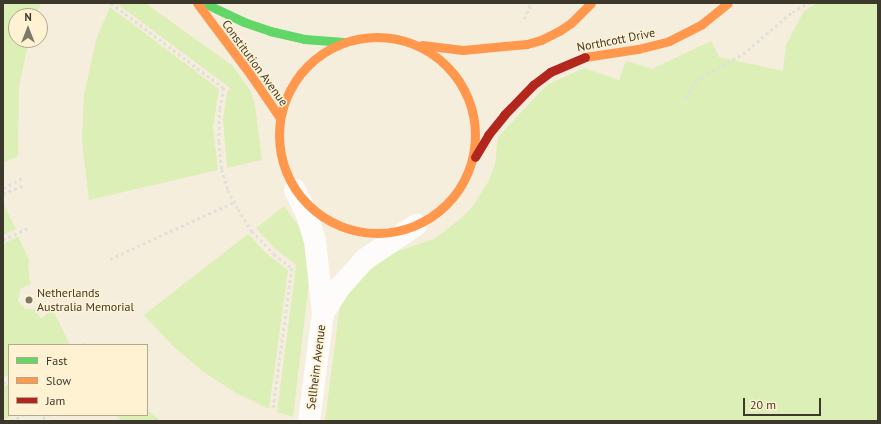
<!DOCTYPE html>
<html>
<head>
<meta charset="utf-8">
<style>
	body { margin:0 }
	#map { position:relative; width:881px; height:424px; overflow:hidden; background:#f5eedd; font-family:"PT Sans",sans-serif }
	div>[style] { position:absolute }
	.green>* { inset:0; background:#dbefb6 }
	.path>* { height:2.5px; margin-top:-1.25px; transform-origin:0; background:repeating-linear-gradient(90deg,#e1e0da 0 3px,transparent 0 6px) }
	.street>* { height:22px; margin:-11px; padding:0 11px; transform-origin:11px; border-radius:11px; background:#fefcfa }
	.fast>* { height:9px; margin:-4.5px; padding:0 4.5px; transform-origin:4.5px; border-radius:4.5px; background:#63d668 }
	.slow>* { height:9px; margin:-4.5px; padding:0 4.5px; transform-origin:4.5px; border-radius:4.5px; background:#ff974d }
	.slow>.ring { margin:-4.5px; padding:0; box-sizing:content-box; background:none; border:9px solid #ff974d; border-radius:50% }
	.jam>* { height:9px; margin:-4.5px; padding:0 4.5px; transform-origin:4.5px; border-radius:4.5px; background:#b3261e }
	.dots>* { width:11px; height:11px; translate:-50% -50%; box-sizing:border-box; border:2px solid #fff2d3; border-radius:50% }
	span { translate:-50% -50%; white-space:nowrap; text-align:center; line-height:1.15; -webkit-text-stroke:3px #fff2d3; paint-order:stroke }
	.street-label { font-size:12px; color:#3d382c }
	.poi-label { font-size:12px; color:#3d382c }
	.left { translate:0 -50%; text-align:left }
	.frame { position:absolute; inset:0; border:4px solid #3d382c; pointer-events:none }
	.legend { position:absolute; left:8px; top:344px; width:140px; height:72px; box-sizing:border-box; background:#fff2d3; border:1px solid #b1a890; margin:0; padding:5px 7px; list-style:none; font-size:12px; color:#3d382c }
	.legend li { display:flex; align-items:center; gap:8px; height:20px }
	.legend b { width:20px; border:1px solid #b1a890 }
	.north { position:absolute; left:8px; top:8px; width:40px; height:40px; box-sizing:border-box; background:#fff2d3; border:1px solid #b1a890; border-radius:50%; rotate:0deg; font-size:11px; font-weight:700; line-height:16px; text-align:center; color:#3d382c }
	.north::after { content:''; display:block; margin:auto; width:14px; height:18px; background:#7d786a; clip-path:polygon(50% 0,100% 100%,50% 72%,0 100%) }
	.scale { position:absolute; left:743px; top:398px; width:78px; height:18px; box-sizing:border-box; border:2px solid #3d382c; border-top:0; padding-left:5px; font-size:12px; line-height:14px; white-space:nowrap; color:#3d382c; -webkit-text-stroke:3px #fff2d3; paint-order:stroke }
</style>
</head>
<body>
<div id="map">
	<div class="green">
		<i style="clip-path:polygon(3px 3px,41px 3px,36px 16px,16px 16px,16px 40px,29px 40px,19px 86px,18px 156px,3px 163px)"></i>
		<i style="clip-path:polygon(116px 3px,145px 3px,233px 66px,251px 92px,255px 105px,262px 160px,227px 168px,223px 120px,227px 92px,230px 88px)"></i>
		<i style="clip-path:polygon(816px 3px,878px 3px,878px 421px,325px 421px,339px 312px,341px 305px,359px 276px,395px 252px,434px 239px,463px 217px,473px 206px,488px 182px,495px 165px,498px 137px,547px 85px,584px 68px,619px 80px,626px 61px,652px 69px,711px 41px,719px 57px,783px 71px,786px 45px,804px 11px)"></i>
		<i style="clip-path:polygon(110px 7px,219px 89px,213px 127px,218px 170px,89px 200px,82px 141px,84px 95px,96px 40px)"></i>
		<i style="clip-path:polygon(3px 203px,16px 229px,3px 235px)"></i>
		<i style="clip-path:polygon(284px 206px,303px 232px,310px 273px,293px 417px,277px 412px,296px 265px,274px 248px,256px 228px)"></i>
		<i style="clip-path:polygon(248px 234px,268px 255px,288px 270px,269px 409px,236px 393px,202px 371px,173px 346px,144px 315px)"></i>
		<i style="clip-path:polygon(18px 236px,30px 262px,28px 263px,30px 285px,25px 286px,20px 290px,18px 301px,25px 309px,35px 309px,41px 319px,47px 314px,51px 306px,70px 345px,9px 345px,9px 375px,3px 378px,3px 244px)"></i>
		<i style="clip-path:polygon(9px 384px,9px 415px,14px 415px,3px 420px,3px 387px)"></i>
		<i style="clip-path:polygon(147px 410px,161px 421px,122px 421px,115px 415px,147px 415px)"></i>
	</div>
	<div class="path">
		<i style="left:111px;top:3px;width:141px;rotate:37deg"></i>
		<i style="left:224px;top:88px;width:21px;rotate:101deg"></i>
		<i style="left:220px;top:109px;width:33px;rotate:92deg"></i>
		<i style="left:219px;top:142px;width:27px;rotate:84deg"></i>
		<i style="left:222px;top:169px;width:22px;rotate:74deg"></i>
		<i style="left:228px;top:190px;width:21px;rotate:62deg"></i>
		<i style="left:238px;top:209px;width:26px;rotate:58deg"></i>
		<i style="left:252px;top:231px;width:32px;rotate:46deg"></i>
		<i style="left:274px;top:254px;width:23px;rotate:38deg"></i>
		<i style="left:292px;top:268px;width:144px;rotate:97.6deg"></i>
		<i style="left:524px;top:19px;width:17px;rotate:-66deg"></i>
		<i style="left:685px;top:99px;width:19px;rotate:-58deg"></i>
		<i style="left:695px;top:83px;width:8px;rotate:-45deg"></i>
		<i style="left:701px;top:77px;width:48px;rotate:-28.7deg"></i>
		<i style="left:743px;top:54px;width:65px;rotate:-40.6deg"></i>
		<i style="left:792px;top:12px;width:19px;rotate:-28deg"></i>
		<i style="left:3px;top:188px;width:22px;rotate:-27deg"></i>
		<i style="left:3px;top:194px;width:23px;rotate:-23deg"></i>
		<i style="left:3px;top:240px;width:30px;rotate:-26deg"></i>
		<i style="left:110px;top:259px;width:136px;rotate:-24.7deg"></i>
		<i style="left:82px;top:345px;width:5px;rotate:-22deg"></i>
		<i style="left:3px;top:383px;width:7px;rotate:-27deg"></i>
		<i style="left:11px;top:421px;width:13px;rotate:-27deg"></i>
		<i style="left:37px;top:421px;width:13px;rotate:-27deg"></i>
	</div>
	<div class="street">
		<i style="left:295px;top:190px;width:28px;rotate:64deg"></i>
		<i style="left:307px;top:215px;width:27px;rotate:73deg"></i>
		<i style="left:315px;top:241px;width:72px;rotate:83.7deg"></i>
		<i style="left:323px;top:313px;width:109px;rotate:97.4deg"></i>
		<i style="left:323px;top:313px;width:31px;rotate:-57deg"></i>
		<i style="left:340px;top:287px;width:36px;rotate:-48deg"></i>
		<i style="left:364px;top:260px;width:63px;rotate:-33.9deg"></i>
	</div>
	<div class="fast">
		<i style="left:204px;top:3px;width:44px;rotate:25.4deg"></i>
		<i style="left:244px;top:22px;width:28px;rotate:19deg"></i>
		<i style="left:270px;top:31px;width:35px;rotate:13deg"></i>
		<i style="left:304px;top:39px;width:40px;rotate:4.3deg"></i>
	</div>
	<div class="slow">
		<i style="left:197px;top:3px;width:89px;rotate:53.3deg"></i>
		<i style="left:250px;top:74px;width:53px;rotate:55.7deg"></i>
		<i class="ring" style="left:279px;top:37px;width:187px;height:187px"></i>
		<i style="left:422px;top:45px;width:41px;rotate:7deg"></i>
		<i style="left:463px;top:50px;width:64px;rotate:-5.4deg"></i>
		<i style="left:527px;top:44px;width:15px;rotate:-16deg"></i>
		<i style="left:541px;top:40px;width:20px;rotate:-27deg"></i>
		<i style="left:559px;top:31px;width:14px;rotate:-34deg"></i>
		<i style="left:571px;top:23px;width:28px;rotate:-45deg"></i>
		<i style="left:585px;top:57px;width:54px;rotate:-8.6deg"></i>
		<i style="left:638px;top:49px;width:32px;rotate:-14deg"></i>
		<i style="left:669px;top:41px;width:37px;rotate:-27deg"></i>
		<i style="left:702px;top:24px;width:33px;rotate:-39deg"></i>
	</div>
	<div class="jam">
		<i style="left:475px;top:157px;width:26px;rotate:-59deg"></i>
		<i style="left:488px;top:135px;width:26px;rotate:-51deg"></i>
		<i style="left:504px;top:115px;width:42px;rotate:-46deg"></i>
		<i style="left:533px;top:85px;width:21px;rotate:-37deg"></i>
		<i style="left:550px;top:72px;width:38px;rotate:-23deg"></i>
	</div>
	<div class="dots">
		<i style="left:29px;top:300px;background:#7d786a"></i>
	</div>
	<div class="street-label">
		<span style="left:616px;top:40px;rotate:-11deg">Northcott Drive</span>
		<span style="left:255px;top:63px;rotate:54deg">Constitution Avenue</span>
		<span style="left:316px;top:367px;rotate:-83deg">Sellheim Avenue</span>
	</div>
	<div class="poi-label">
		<span class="left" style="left:37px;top:300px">Netherlands<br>Australia Memorial</span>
	</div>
	<div class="frame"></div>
	<ul class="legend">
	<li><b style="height:5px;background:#63d668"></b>Fast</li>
	<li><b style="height:5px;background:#ff974d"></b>Slow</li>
	<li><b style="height:5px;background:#b3261e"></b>Jam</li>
	</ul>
	<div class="north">N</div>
	<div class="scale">20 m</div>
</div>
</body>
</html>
